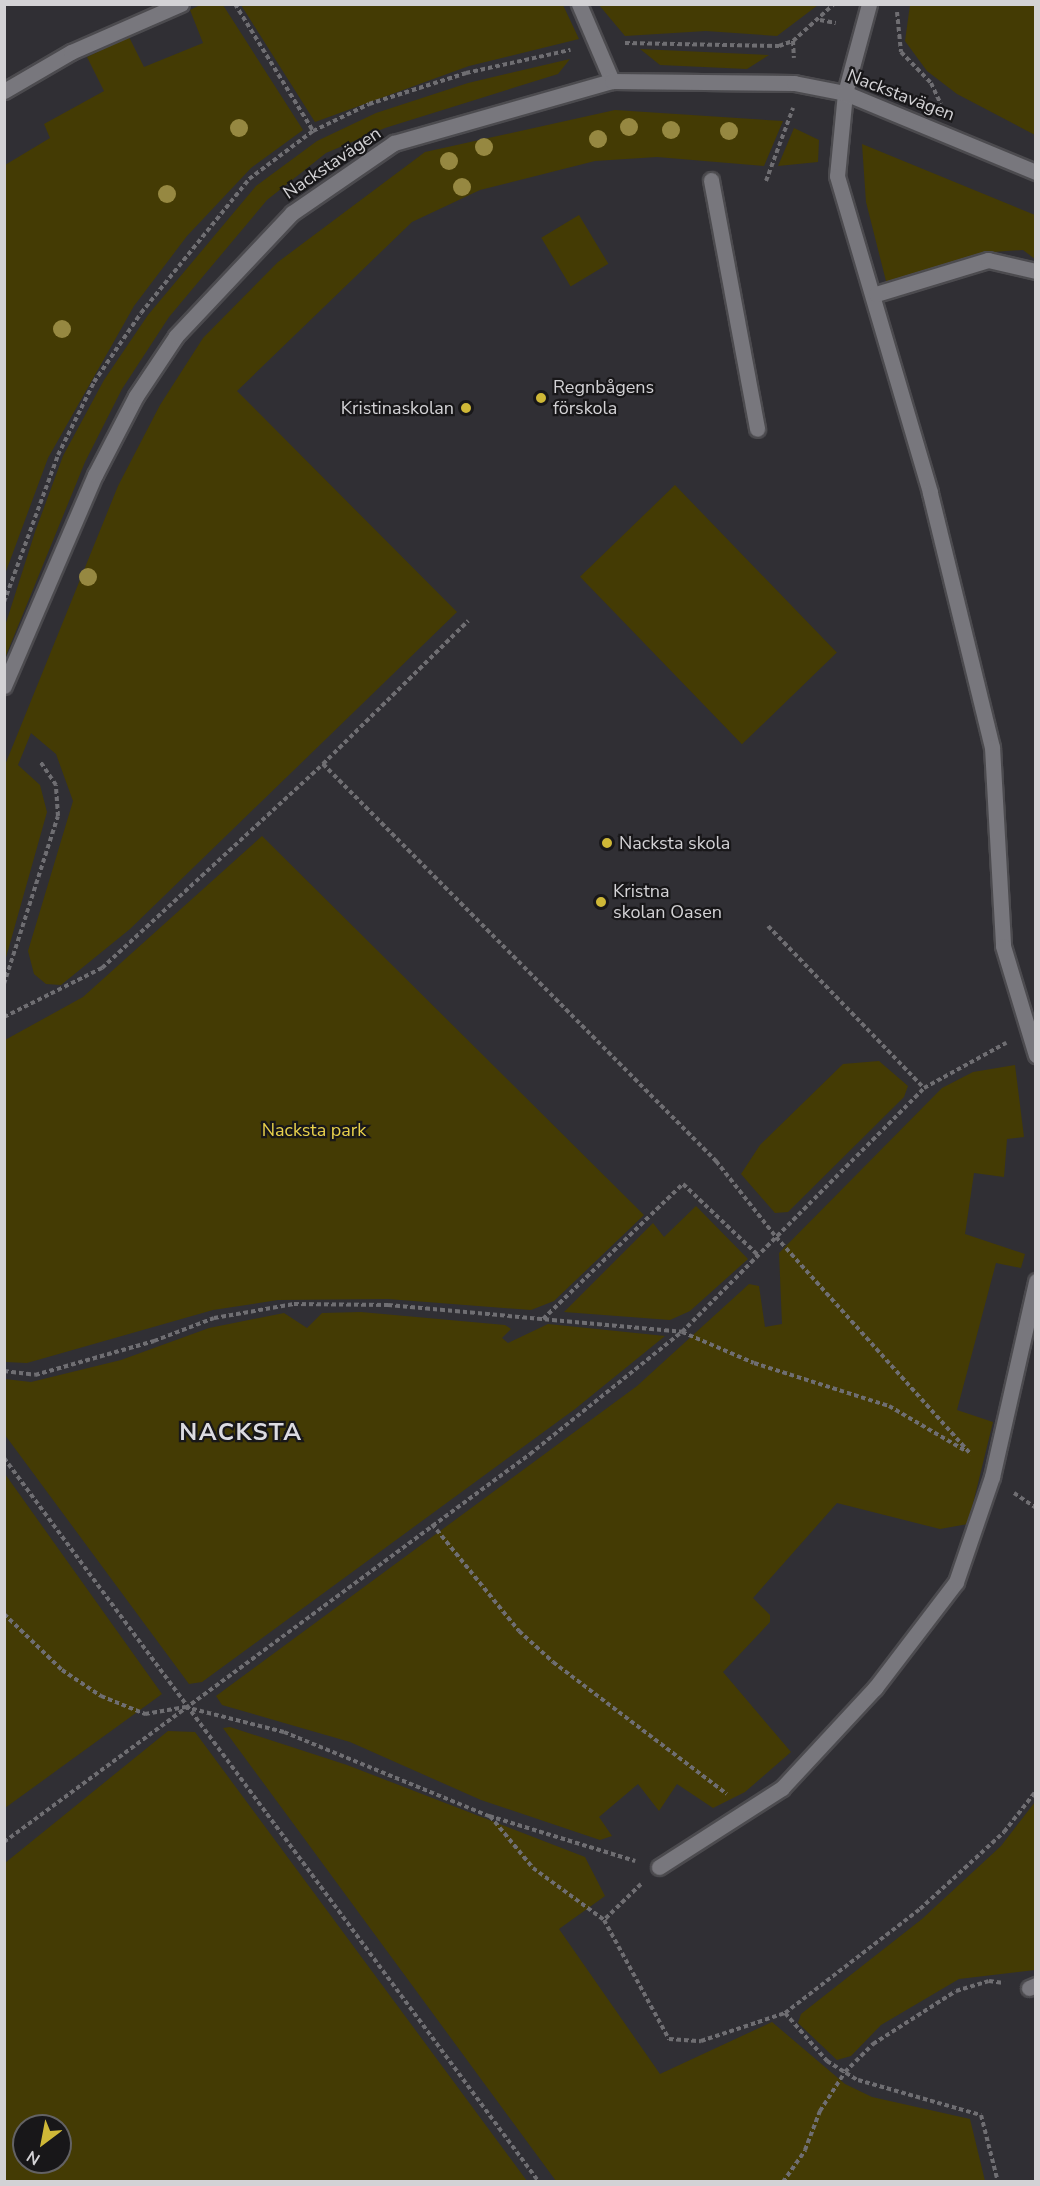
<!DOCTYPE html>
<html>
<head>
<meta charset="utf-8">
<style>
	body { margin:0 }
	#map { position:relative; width:1040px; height:2186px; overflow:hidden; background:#302f34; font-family:"Nunito Sans",sans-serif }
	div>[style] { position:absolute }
	.green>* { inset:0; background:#443b04; transform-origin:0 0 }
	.path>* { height:4px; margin-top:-2px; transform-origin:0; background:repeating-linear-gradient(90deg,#6f6e72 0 4.5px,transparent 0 7.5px) }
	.roads { filter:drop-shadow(2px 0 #4c4b4f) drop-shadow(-2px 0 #4c4b4f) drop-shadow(0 2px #4c4b4f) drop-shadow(0 -2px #4c4b4f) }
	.service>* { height:15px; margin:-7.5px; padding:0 7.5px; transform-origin:7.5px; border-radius:7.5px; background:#78777d }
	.minor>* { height:15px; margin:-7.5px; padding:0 7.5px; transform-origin:7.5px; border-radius:7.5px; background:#78777d }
	.tertiary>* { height:15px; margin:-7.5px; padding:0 7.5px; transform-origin:7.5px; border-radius:7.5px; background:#78777d }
	.trees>* { width:18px; height:18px; margin:-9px; border-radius:50%; background:#968841 }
	.dots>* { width:16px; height:16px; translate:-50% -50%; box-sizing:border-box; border:3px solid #181719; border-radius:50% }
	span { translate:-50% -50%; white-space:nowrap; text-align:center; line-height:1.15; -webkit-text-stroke:4.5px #181719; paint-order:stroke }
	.street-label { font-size:18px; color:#d3d2d5 }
	.poi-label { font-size:18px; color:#d3d2d5 }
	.left { translate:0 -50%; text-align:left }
	.right { translate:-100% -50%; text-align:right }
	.park-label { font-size:18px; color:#e9d14c }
	.district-label { font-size:24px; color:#dcdbe1; font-weight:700; letter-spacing:1.5px }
	.frame { position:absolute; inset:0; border:6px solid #d3d2d5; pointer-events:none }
	.north { position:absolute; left:12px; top:2114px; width:60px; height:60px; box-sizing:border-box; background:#181719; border:2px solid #636264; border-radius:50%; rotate:212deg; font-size:16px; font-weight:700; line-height:24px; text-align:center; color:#d3d2d5 }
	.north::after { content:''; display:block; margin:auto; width:21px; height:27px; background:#cfb837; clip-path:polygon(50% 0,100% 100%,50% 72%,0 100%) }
</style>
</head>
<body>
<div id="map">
	<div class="green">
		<i style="clip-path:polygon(202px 4px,223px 5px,303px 130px,251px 168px,187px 236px,134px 306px,48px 458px,5px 574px,5px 165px,50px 138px,44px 124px,104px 91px,87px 57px,129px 37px,144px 67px,203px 43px,190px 10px)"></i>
		<i style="clip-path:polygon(241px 5px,563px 5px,579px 39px,469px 66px,315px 122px)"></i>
		<i style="clip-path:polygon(599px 5px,818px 5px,777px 36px,706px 31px,625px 36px)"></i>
		<i style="clip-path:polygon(910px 5px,1035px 5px,1035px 135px,957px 94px,927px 71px,905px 41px)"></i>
		<i style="clip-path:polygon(640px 49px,769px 55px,747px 69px,660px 65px)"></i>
		<i style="clip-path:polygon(570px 59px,558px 74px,385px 128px,326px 153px,267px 200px,169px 317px,122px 389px,85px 462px,5px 658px,5px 626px,35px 532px,63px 456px,104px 380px,148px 315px,256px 186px,317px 141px,376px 113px,468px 83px)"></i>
		<i style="clip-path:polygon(615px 110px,783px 121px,764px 166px,657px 157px,595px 161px,480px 190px,412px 222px,237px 391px,457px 612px,130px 929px,61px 985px,46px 984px,34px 974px,28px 951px,73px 801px,56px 754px,31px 733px,18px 765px,40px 785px,47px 812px,5px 961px,5px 765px,118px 486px,160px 405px,203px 338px,278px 262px,425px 152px)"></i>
		<i style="clip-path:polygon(794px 128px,819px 140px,818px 162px,778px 166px)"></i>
		<i style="clip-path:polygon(862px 144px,1035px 215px,1035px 259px,1023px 250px,992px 252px,887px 285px,866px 202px)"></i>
		<i style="left:579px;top:215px;width:57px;height:44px;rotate:59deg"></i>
		<i style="left:675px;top:485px;width:233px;height:132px;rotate:46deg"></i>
		<i style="clip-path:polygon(262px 836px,644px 1215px,554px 1301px,531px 1310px,388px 1299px,278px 1300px,213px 1310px,27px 1363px,5px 1362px,5px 1040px,83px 997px)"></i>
		<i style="clip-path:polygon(879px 1061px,908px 1086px,904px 1097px,788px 1212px,775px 1213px,741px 1174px,760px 1145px,843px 1064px)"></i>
		<i style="clip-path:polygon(1015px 1065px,1024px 1137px,1007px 1139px,1004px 1177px,974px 1173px,965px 1234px,1025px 1254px,1021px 1268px,996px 1263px,957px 1410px,993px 1422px,968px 1524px,940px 1529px,837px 1503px,753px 1598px,770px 1615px,770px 1622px,723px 1672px,791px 1752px,745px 1792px,713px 1808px,677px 1784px,659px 1811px,638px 1784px,599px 1817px,612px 1836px,600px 1840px,481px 1800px,350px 1742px,222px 1705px,216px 1696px,637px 1386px,749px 1284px,759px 1286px,765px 1327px,782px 1324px,779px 1253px,942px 1088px,973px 1072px)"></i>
		<i style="clip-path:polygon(696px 1206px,748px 1259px,690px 1311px,670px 1320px,564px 1312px,653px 1223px,664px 1237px)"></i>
		<i style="clip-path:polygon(361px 1312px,505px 1325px,511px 1329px,502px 1338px,508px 1343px,548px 1324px,665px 1336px,575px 1409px,202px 1682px,189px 1684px,5px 1435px,5px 1379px,31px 1382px,121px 1360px,209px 1328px,284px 1313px,307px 1328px,322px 1313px)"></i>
		<i style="clip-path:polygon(5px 1474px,162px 1694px,5px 1808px,4px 1808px)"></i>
		<i style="clip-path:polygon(230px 1727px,347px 1765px,585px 1857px,605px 1896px,559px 1929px,660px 2074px,772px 2022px,845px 2084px,872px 2097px,970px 2119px,985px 2181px,556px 2181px,223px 1728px)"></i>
		<i style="clip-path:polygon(evenodd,168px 1731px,195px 1732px,527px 2181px,5px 2181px,5px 1863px,168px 1731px,24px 2126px,60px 2126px,60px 2162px,24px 2162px,24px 2126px)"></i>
		<i style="clip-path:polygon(1035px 1802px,1035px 1970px,959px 1979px,881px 2025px,851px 2056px,837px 2060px,798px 2023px,801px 2014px,922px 1919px,1001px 1846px)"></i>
	</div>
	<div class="path">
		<i style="left:235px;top:4px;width:149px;rotate:58.4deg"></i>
		<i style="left:897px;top:12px;width:40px;rotate:84.3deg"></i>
		<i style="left:901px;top:52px;width:43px;rotate:45.9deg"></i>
		<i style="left:931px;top:83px;width:23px;rotate:65deg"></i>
		<i style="left:820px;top:20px;width:16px;rotate:11deg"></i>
		<i style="left:793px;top:41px;width:17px;rotate:87deg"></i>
		<i style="left:625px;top:43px;width:154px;rotate:1.1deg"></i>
		<i style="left:779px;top:46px;width:15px;rotate:-20deg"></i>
		<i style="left:793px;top:41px;width:55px;rotate:-42.1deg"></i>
		<i style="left:766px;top:181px;width:78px;rotate:-69.7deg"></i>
		<i style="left:4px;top:602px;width:157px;rotate:-69.8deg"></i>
		<i style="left:58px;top:455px;width:81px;rotate:-63.7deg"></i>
		<i style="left:94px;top:382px;width:83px;rotate:-55.7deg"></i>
		<i style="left:141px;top:313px;width:172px;rotate:-51.1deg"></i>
		<i style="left:249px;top:179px;width:80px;rotate:-36.9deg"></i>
		<i style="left:313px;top:131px;width:62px;rotate:-25.7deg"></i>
		<i style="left:369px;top:104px;width:102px;rotate:-17.7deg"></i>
		<i style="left:466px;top:73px;width:107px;rotate:-12.5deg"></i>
		<i style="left:323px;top:764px;width:559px;rotate:45.29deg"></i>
		<i style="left:716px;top:1161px;width:97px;rotate:51.7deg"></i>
		<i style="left:776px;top:1237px;width:292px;rotate:48.1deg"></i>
		<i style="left:768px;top:926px;width:225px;rotate:46.1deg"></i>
		<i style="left:4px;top:984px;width:176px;rotate:-72.2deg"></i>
		<i style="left:58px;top:816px;width:31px;rotate:-94deg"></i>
		<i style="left:56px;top:785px;width:29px;rotate:-124deg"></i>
		<i style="left:4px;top:1017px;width:110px;rotate:-26.6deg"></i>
		<i style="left:102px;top:968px;width:301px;rotate:-42.7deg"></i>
		<i style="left:323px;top:764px;width:204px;rotate:-44.6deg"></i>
		<i style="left:543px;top:1319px;width:194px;rotate:-44deg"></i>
		<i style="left:683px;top:1184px;width:105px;rotate:43.5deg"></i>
		<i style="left:4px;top:1371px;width:31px;rotate:7deg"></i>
		<i style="left:35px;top:1375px;width:124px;rotate:-15.9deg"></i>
		<i style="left:154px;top:1341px;width:64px;rotate:-21deg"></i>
		<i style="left:214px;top:1318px;width:81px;rotate:-9.9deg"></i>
		<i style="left:294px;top:1304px;width:94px;rotate:0.6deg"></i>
		<i style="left:388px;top:1305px;width:295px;rotate:5.2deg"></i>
		<i style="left:682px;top:1332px;width:78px;rotate:23.3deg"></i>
		<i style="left:754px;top:1363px;width:142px;rotate:17.7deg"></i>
		<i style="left:889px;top:1406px;width:89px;rotate:30.3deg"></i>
		<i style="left:4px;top:1458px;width:900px;rotate:53.54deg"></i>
		<i style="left:1014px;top:1493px;width:27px;rotate:34deg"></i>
		<i style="left:432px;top:1524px;width:138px;rotate:50.9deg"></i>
		<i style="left:519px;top:1631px;width:46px;rotate:42.4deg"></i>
		<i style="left:553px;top:1662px;width:218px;rotate:37.2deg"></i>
		<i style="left:4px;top:1614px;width:81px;rotate:44deg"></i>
		<i style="left:62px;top:1670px;width:47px;rotate:33.7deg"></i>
		<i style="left:101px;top:1696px;width:48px;rotate:22.2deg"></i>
		<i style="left:145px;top:1714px;width:41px;rotate:-9.9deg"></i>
		<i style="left:185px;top:1707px;width:102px;rotate:14.2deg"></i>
		<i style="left:284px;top:1732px;width:222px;rotate:22.3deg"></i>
		<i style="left:489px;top:1816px;width:153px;rotate:17.1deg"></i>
		<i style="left:490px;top:1816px;width:67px;rotate:50.4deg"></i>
		<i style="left:533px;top:1868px;width:88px;rotate:36.2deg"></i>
		<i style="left:4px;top:1842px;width:654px;rotate:-36.41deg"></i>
		<i style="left:530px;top:1454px;width:195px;rotate:-38.8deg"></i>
		<i style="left:682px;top:1332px;width:344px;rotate:-45.2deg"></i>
		<i style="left:924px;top:1088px;width:94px;rotate:-28.8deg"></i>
		<i style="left:641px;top:1884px;width:52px;rotate:135.8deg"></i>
		<i style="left:604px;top:1920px;width:136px;rotate:61.4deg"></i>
		<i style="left:669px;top:2039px;width:32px;rotate:4deg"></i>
		<i style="left:701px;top:2041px;width:89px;rotate:-18.4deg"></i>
		<i style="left:785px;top:2013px;width:170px;rotate:-37.6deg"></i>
		<i style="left:920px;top:1909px;width:114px;rotate:-42.5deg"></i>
		<i style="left:1004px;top:1832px;width:52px;rotate:-52deg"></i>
		<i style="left:785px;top:2013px;width:64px;rotate:48.8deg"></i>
		<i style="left:827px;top:2061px;width:36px;rotate:32deg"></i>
		<i style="left:858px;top:2080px;width:128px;rotate:15.9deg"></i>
		<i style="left:981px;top:2115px;width:69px;rotate:75.8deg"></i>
		<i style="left:783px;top:2182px;width:39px;rotate:-55deg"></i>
		<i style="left:805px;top:2150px;width:42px;rotate:-69deg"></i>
		<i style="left:820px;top:2111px;width:46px;rotate:-57.3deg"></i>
		<i style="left:845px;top:2072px;width:40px;rotate:-45deg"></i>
		<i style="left:873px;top:2044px;width:98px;rotate:-32.6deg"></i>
		<i style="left:956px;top:1991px;width:34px;rotate:-17deg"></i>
		<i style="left:989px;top:1981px;width:15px;rotate:8deg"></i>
	</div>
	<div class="roads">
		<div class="service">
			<i style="left:579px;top:4px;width:84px;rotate:66.8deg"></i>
			<i style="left:4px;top:91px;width:78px;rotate:-30.2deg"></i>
			<i style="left:71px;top:52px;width:120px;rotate:-23.6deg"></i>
			<i style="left:845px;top:93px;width:83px;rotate:95.5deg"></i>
			<i style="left:837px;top:176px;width:330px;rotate:73.6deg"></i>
			<i style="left:930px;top:493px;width:261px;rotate:76.3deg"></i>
			<i style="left:992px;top:747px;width:199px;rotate:86.8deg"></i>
			<i style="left:1003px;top:946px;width:114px;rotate:73.2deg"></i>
			<i style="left:711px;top:180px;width:253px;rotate:79.5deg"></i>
			<i style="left:876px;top:294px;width:117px;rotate:-16.9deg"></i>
			<i style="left:988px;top:260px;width:49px;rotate:12.9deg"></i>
			<i style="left:659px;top:1867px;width:146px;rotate:-32.7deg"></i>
			<i style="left:782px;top:1788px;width:137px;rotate:-47.1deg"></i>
			<i style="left:875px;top:1688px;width:133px;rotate:-52.6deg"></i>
			<i style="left:956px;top:1582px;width:111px;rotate:-71.1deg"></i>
			<i style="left:992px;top:1477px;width:201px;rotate:-77.3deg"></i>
			<i style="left:1029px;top:1988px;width:8px;rotate:-23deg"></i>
		</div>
		<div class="minor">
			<i style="left:845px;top:93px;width:92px;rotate:-74.9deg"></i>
		</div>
		<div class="tertiary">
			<i style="left:4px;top:686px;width:230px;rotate:-66.7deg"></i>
			<i style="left:95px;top:475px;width:89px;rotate:-62.6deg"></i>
			<i style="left:136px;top:396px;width:72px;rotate:-56.3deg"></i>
			<i style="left:176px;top:336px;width:169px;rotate:-46.7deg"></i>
			<i style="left:292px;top:213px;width:124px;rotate:-34.5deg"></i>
			<i style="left:394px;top:143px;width:227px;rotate:-15.9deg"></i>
			<i style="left:612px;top:81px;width:182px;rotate:0.6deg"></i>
			<i style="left:794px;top:83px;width:52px;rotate:11.1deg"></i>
			<i style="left:845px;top:93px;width:207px;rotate:22.5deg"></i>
		</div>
	</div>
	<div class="trees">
		<i style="left:629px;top:127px"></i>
		<i style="left:239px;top:128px"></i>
		<i style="left:671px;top:130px"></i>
		<i style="left:729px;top:131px"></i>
		<i style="left:598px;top:139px"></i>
		<i style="left:484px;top:147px"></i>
		<i style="left:449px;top:161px"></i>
		<i style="left:462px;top:187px"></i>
		<i style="left:167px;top:194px"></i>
		<i style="left:62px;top:329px"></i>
		<i style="left:88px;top:577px"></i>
	</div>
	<div class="dots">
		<i style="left:541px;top:398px;background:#cfb837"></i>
		<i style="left:466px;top:408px;background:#cfb837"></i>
		<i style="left:607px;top:843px;background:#cfb837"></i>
		<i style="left:601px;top:902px;background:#cfb837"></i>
	</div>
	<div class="street-label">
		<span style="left:901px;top:95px;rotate:21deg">Nackstavägen</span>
		<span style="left:332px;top:163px;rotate:-34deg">Nackstavägen</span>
	</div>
	<div class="poi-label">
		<span class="left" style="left:553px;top:398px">Regnbågens<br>förskola</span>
		<span class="right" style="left:454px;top:408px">Kristinaskolan</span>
		<span class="left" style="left:619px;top:843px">Nacksta skola</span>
		<span class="left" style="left:613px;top:902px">Kristna<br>skolan Oasen</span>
	</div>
	<div class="park-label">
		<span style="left:314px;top:1130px">Nacksta park</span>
	</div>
	<div class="district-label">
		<span style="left:241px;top:1433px">NACKSTA</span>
	</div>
	<div class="frame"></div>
	<div class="north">N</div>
</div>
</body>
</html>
